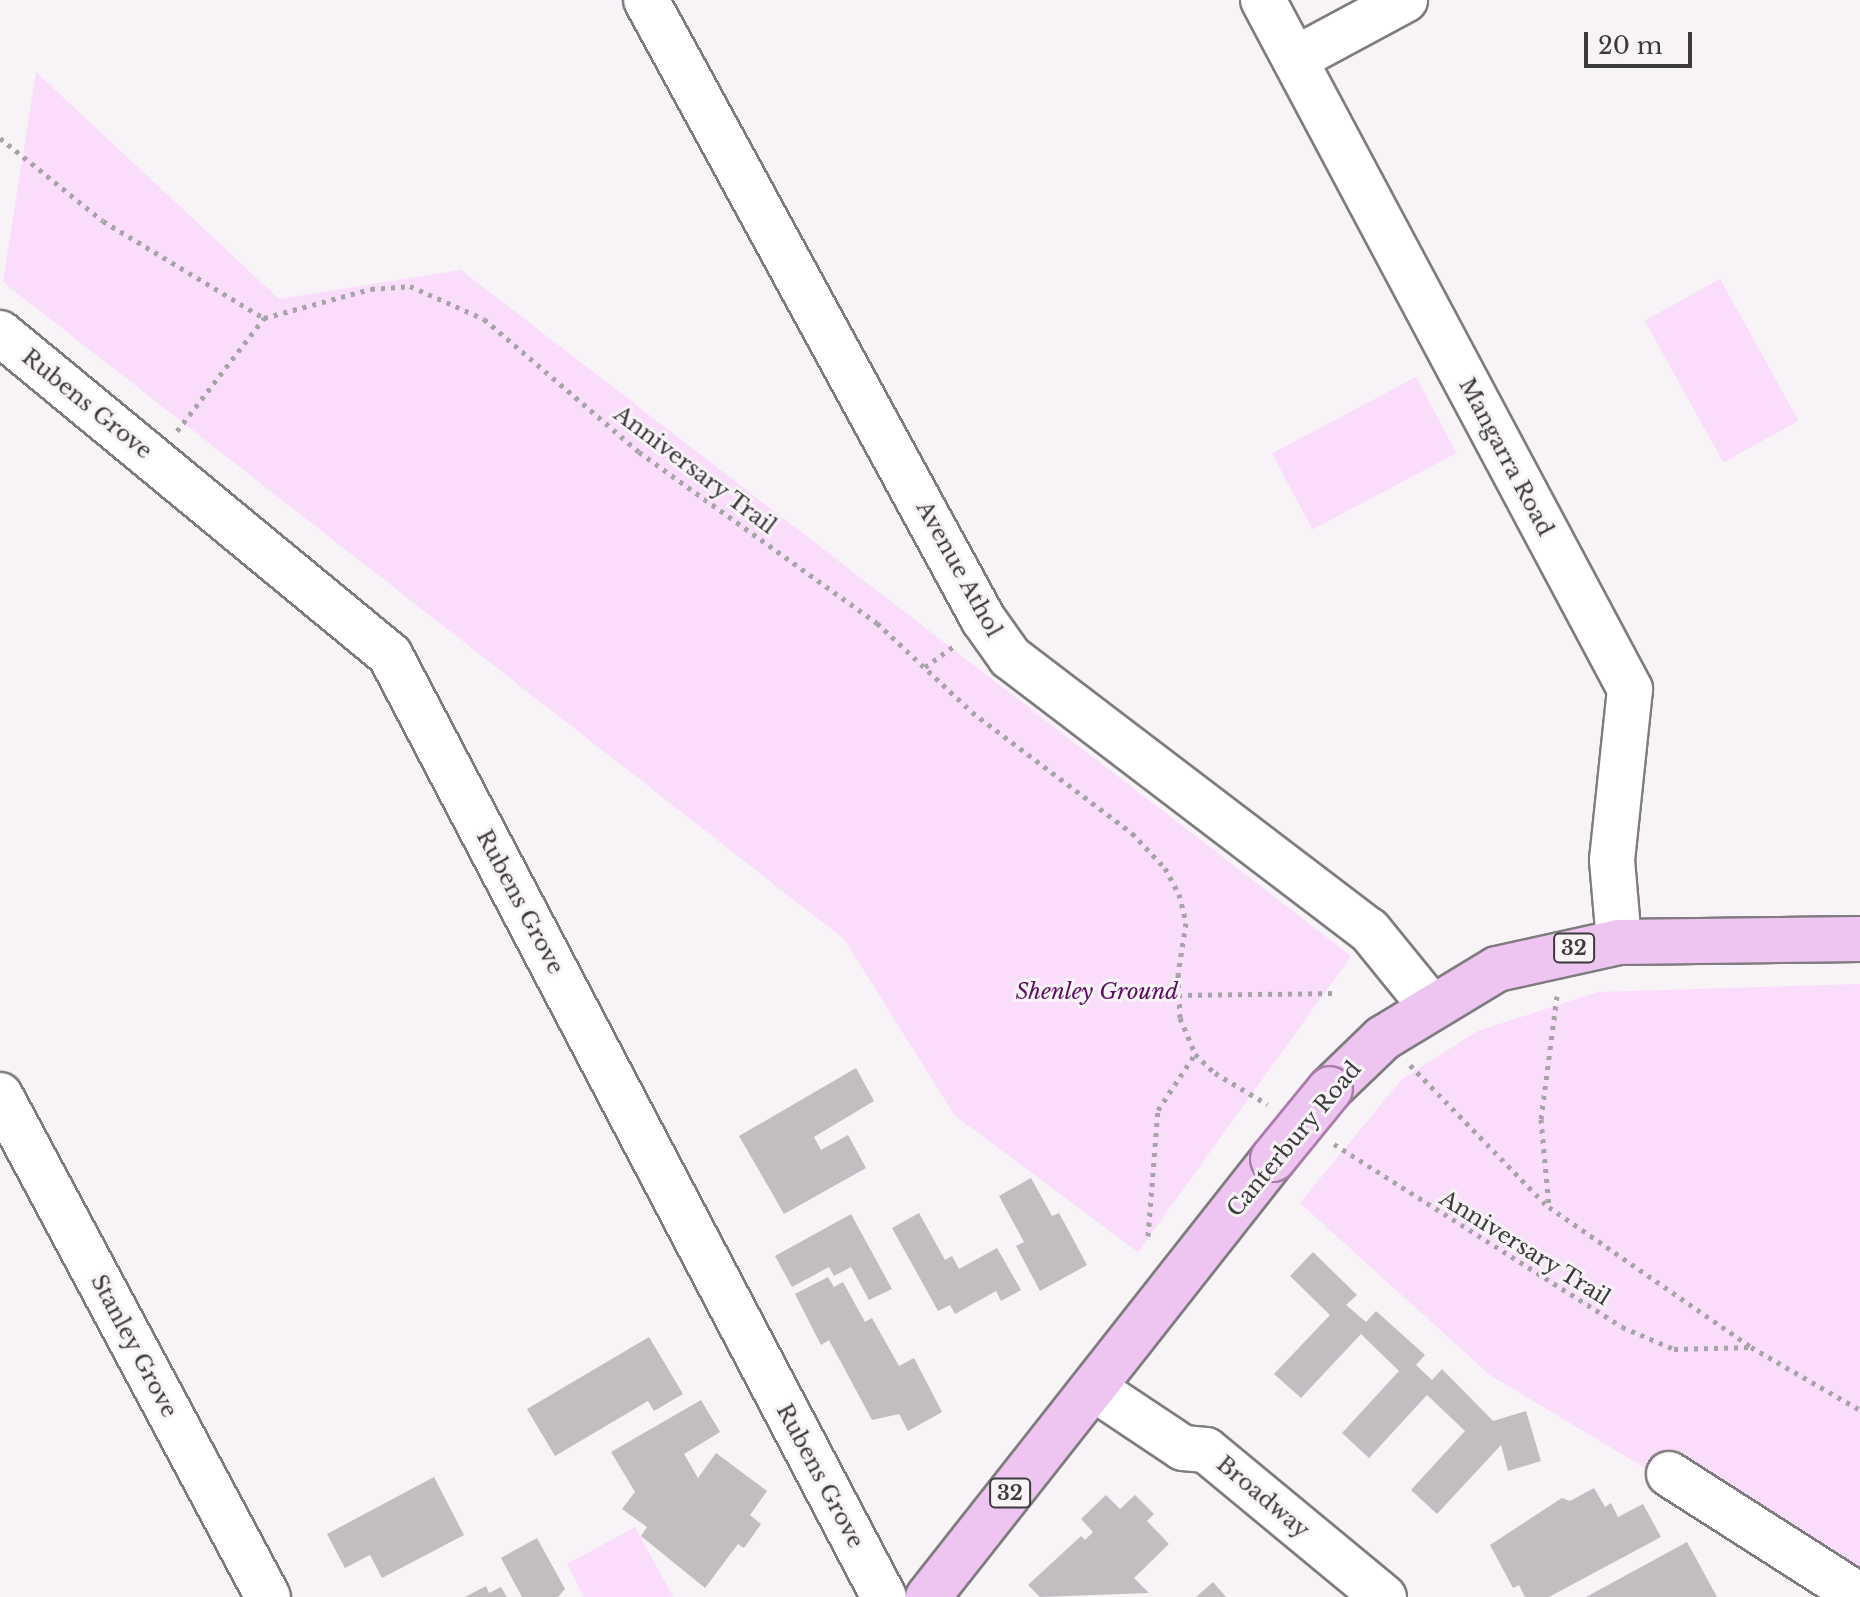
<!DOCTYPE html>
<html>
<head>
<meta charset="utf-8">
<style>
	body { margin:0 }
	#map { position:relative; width:1860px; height:1597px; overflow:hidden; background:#f7f3f7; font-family:"Libre Baskerville",serif }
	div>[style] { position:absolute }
	.green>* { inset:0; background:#f9ddfa; transform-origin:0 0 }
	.building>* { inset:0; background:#c1bdc1 }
	.path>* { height:5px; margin-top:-2.5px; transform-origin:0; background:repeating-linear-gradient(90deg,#a7a4a7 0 4px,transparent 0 10px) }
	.roads { filter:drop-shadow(2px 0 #7f7b7f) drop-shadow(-2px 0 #7f7b7f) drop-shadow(0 2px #7f7b7f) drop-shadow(0 -2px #7f7b7f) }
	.minor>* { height:44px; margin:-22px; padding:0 22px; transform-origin:22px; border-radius:22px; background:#fff }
	.major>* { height:44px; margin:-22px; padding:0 22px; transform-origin:22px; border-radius:22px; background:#eec5f0 }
	.bridges { filter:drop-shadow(2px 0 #a97caa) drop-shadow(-2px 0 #a97caa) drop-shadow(0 2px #a97caa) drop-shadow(0 -2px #a97caa) }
	.major-bridge>* { height:44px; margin:-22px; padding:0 22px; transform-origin:22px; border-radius:22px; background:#eec5f0 }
	span { translate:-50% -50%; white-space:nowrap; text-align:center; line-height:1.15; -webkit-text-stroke:6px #f7f3f7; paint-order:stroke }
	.shield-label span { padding:2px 6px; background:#f7f3f7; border:2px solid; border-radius:6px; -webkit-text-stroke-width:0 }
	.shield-label { font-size:20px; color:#3c3b3c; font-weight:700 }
	.street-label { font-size:22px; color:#3c3b3c }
	.park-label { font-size:22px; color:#5d0c62; font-style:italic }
	.scale { position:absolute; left:1584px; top:32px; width:108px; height:36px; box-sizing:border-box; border:4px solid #3c3b3c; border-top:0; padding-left:10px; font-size:24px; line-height:28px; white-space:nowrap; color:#3c3b3c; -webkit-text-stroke:6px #f7f3f7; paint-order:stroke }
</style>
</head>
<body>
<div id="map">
	<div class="green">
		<i style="clip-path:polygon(36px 72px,279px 299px,461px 270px,1351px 956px,1138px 1252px,955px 1116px,844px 939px,3px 282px)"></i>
		<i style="left:1720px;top:279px;width:162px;height:86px;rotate:61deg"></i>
		<i style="left:1416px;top:377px;width:86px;height:163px;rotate:62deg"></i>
		<i style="clip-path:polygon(1860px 984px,1860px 1597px,1490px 1375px,1300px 1203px,1402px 1079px,1478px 1031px,1598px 992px)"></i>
		<i style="clip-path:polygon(635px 1527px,673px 1597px,584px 1597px,567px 1564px)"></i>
	</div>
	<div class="building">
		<i style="clip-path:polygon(856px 1068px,874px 1101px,814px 1137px,821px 1150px,848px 1135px,866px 1168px,784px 1214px,739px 1136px)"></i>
		<i style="clip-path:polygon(1031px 1178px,1052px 1216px,1059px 1213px,1087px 1265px,1040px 1291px,1016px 1246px,1024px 1242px,999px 1196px)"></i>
		<i style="clip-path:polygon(919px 1213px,945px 1260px,952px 1256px,959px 1269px,997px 1248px,1021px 1290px,1001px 1301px,996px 1291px,955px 1314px,950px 1305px,938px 1311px,892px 1228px)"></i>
		<i style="clip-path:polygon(851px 1214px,892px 1289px,869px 1300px,851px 1267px,834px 1276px,829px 1267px,792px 1287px,775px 1256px)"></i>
		<i style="clip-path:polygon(1313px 1252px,1357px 1295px,1346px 1305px,1366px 1322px,1376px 1311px,1425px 1355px,1416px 1365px,1432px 1380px,1442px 1369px,1493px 1421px,1526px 1411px,1541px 1461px,1508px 1471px,1501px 1445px,1437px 1514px,1411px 1490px,1465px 1431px,1427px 1395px,1369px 1458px,1342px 1433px,1399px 1371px,1361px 1334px,1301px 1398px,1274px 1374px,1330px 1315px,1290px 1276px)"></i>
		<i style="clip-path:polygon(828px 1277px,834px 1287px,843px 1282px,865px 1322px,872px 1318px,899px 1366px,914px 1358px,942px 1412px,908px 1431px,899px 1414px,872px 1420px,829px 1340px,821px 1345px,795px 1294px)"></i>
		<i style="clip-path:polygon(649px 1337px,683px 1394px,654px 1411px,648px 1401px,555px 1456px,527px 1409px)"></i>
		<i style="clip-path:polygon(701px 1400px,720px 1432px,684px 1454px,698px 1478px,716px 1453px,767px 1491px,750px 1515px,761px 1524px,744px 1548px,738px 1544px,705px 1588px,641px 1536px,647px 1527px,622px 1509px,635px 1492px,611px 1452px)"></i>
		<i style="clip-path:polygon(434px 1477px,464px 1535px,382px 1578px,370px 1555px,345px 1568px,327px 1534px)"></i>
		<i style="clip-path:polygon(1594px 1488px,1605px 1507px,1611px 1503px,1618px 1517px,1643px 1504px,1661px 1537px,1549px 1597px,1525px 1597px,1519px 1585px,1513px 1588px,1490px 1545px,1562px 1498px,1570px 1501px)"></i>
		<i style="clip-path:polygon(1106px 1495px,1120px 1509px,1135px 1495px,1154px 1514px,1147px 1521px,1169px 1544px,1134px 1578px,1149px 1593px,1040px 1597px,1028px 1585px,1081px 1536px,1085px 1540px,1093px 1532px,1081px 1519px)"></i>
		<i style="clip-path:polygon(537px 1538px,565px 1589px,558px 1597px,522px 1597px,501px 1558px)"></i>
		<i style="clip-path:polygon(1687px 1542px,1717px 1597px,1586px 1597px)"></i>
		<i style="clip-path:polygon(1213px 1582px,1226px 1597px,1196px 1597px)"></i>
		<i style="clip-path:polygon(486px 1586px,489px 1593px,501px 1587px,507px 1597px,465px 1597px)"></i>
	</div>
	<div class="path">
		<i style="left:0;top:138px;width:132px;rotate:38.9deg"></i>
		<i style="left:103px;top:221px;width:188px;rotate:31.1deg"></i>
		<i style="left:264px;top:318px;width:111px;rotate:-15.2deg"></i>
		<i style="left:371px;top:289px;width:39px;rotate:-4deg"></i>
		<i style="left:410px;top:286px;width:81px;rotate:24deg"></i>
		<i style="left:484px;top:319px;width:204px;rotate:40.6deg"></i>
		<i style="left:639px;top:452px;width:293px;rotate:35.7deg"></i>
		<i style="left:877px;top:623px;width:130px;rotate:43.1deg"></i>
		<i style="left:972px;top:712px;width:201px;rotate:37.1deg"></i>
		<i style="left:1132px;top:833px;width:48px;rotate:46.7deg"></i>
		<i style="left:1165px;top:868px;width:30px;rotate:62deg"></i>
		<i style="left:1179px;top:894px;width:30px;rotate:76deg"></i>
		<i style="left:1186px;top:923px;width:52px;rotate:98.9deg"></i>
		<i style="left:1178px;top:974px;width:44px;rotate:87.4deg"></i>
		<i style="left:1180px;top:1018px;width:39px;rotate:67deg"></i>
		<i style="left:1195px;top:1054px;width:28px;rotate:44deg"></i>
		<i style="left:1215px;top:1073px;width:61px;rotate:30.8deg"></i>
		<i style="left:177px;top:431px;width:143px;rotate:-52.4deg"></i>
		<i style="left:925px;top:667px;width:37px;rotate:-36deg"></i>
		<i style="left:1178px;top:995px;width:159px;rotate:-0.7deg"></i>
		<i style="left:1557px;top:996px;width:124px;rotate:97.4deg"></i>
		<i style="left:1541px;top:1119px;width:88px;rotate:84.8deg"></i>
		<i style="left:1549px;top:1207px;width:246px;rotate:34.7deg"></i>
		<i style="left:1751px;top:1347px;width:126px;rotate:30deg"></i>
		<i style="left:1410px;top:1065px;width:198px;rotate:45.8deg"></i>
		<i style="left:1334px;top:1144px;width:341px;rotate:32.4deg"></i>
		<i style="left:1622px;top:1327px;width:56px;rotate:22.9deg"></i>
		<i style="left:1674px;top:1349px;width:77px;rotate:-1.5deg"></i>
		<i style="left:1148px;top:1236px;width:126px;rotate:-85.5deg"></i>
		<i style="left:1158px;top:1110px;width:67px;rotate:-56.5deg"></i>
	</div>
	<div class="roads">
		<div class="minor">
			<i style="left:646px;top:0;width:705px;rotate:61.43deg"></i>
			<i style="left:983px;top:619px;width:47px;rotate:54.6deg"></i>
			<i style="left:1010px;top:657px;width:451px;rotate:37.3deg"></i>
			<i style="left:1369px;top:930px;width:97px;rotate:50.9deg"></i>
			<i style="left:1263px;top:0;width:781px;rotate:61.96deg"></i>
			<i style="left:1630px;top:689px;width:172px;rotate:96deg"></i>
			<i style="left:1612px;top:860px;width:82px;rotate:85.1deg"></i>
			<i style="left:1295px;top:59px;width:125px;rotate:-28.2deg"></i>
			<i style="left:0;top:333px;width:506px;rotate:39.54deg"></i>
			<i style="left:390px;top:655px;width:1064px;rotate:62.33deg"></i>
			<i style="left:0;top:1095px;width:569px;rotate:61.9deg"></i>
			<i style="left:1093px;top:1388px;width:108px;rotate:33.7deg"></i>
			<i style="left:1183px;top:1448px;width:23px;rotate:5deg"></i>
			<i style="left:1206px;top:1450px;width:231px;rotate:39.6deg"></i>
			<i style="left:1669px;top:1474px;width:227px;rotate:32.6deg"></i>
		</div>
		<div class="major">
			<i style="left:1330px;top:1089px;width:74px;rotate:-43.9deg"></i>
			<i style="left:1383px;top:1038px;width:133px;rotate:-31.2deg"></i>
			<i style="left:1497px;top:969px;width:125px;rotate:-12.5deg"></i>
			<i style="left:1619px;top:942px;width:241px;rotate:-0.7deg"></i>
			<i style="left:928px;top:1597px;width:558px;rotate:-51.77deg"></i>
		</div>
	</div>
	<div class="bridges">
		<div class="major-bridge">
			<i style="left:1273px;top:1159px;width:90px;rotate:-50.8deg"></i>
		</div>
	</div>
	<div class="shield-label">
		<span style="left:1574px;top:948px">32</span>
		<span style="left:1010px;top:1493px">32</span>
	</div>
	<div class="street-label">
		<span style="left:87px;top:404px;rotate:39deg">Rubens Grove</span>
		<span style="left:1506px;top:457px;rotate:62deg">Mangarra Road</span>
		<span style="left:695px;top:470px;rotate:37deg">Anniversary Trail</span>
		<span style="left:959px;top:569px;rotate:61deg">Avenue Athol</span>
		<span style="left:520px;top:902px;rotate:62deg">Rubens Grove</span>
		<span style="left:1294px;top:1139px;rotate:-50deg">Canterbury Road</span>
		<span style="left:1525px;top:1248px;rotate:32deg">Anniversary Trail</span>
		<span style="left:134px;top:1346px;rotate:62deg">Stanley Grove</span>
		<span style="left:820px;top:1476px;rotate:62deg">Rubens Grove</span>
		<span style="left:1263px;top:1497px;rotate:40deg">Broadway</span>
	</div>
	<div class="park-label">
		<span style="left:1097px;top:992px">Shenley Ground</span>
	</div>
	<div class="scale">20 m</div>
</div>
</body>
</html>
